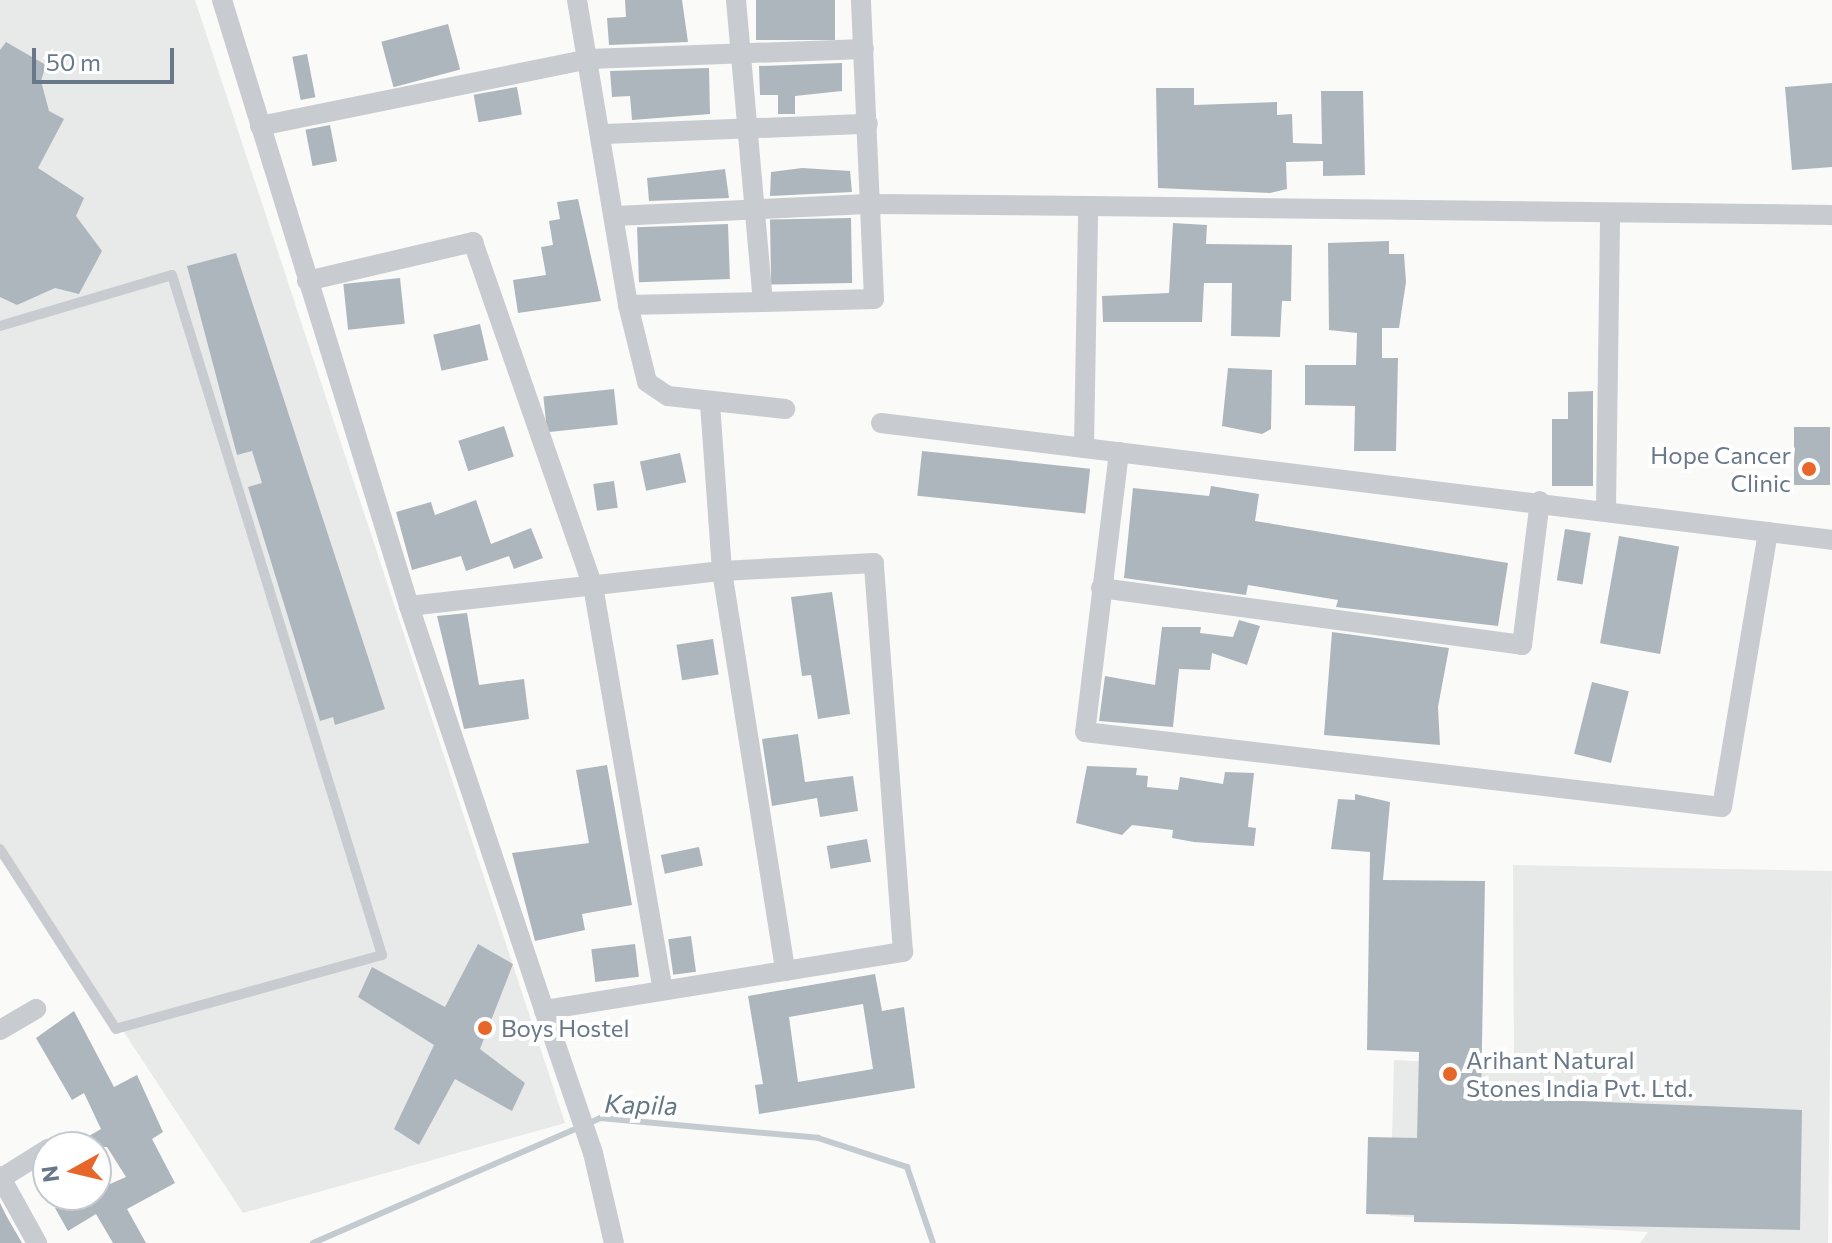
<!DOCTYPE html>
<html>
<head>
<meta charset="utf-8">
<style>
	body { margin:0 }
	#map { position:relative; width:1832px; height:1243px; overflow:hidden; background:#fafaf8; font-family:Commissioner,sans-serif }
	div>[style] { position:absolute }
	.built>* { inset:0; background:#e8e9e9 }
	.stream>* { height:6px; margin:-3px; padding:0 3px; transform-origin:3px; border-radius:3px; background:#c3cbd1 }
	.building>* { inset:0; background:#aeb6bd; transform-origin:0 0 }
	.lane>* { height:10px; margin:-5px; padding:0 5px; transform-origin:5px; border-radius:5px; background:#c8cbcf }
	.street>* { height:20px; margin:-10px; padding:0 10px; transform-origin:10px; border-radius:10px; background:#c8cbcf }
	.dots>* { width:22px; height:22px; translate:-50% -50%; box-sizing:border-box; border:4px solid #fff; border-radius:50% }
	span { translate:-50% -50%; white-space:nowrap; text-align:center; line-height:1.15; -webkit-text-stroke:8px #fff; paint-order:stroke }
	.poi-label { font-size:24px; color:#687889 }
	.right { translate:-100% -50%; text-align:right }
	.left { translate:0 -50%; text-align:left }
	.water-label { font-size:26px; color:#647884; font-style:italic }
	.north { position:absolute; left:32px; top:1131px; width:80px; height:80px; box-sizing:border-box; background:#fff; border:2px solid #c3c9d0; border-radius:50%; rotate:262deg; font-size:22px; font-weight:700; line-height:32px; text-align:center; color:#687889 }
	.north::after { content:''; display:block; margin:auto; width:28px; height:36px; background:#e7672b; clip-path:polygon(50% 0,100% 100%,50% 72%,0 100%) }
	.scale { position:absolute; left:32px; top:48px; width:142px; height:36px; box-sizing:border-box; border:4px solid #687889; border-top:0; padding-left:10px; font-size:24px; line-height:28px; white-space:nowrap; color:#687889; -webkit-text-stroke:6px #fff; paint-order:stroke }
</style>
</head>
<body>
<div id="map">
	<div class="built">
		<i style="clip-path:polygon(0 0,195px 0,565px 1123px,243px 1213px,0 844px)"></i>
		<i style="clip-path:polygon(1513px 865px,1832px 871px,1828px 1243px,1640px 1243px,1648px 1232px,1390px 1216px,1394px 1060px,1514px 1066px)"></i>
	</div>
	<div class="stream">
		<i style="left:313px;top:1243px;width:313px;rotate:-23.5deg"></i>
		<i style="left:600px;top:1118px;width:219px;rotate:5.2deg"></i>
		<i style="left:818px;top:1138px;width:94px;rotate:18deg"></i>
		<i style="left:907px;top:1167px;width:80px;rotate:71.1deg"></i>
	</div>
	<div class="building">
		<i style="clip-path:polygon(625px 0,682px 0,688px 42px,609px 45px,607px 18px,626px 17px)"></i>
		<i style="left:756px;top:0;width:79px;height:40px"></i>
		<i style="left:448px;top:24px;width:47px;height:69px;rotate:75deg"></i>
		<i style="clip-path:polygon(6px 42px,46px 65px,41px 81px,49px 111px,64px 119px,38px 168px,84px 198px,76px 216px,102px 251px,79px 294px,55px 288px,17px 305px,0 297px,0 50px)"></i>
		<i style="left:307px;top:54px;width:44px;height:15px;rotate:79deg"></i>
		<i style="clip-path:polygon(842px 63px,842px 91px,795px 96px,795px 114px,778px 114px,778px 95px,760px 95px,759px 66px)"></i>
		<i style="clip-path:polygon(709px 68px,710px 114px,632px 120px,630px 96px,612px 97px,610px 71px)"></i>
		<i style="clip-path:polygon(1832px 83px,1832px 167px,1792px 170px,1785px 87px)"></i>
		<i style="left:517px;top:87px;width:28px;height:44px;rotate:80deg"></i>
		<i style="clip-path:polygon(1156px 88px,1194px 88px,1194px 105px,1277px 102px,1277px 115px,1292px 114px,1293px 143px,1322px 144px,1321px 91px,1363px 91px,1365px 175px,1323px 176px,1323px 161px,1286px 162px,1287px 189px,1270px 193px,1158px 188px)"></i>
		<i style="left:330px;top:125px;width:37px;height:25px;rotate:79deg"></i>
		<i style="clip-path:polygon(802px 168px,850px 171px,852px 192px,770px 196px,771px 172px)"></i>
		<i style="clip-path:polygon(725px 169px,729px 198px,649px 201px,647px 178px)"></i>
		<i style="clip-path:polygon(578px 199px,601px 301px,518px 313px,513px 280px,546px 275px,541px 247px,553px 245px,549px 221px,560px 219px,557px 202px)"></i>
		<i style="left:851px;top:218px;width:65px;height:81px;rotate:89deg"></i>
		<i style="clip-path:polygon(1173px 223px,1207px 225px,1206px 244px,1292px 245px,1291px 301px,1282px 301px,1280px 337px,1231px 336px,1232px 283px,1204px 283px,1202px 322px,1103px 322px,1102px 296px,1169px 293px)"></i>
		<i style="left:728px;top:224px;width:55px;height:91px;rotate:88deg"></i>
		<i style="clip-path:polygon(1389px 241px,1389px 254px,1404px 254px,1406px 282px,1399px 328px,1382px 328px,1382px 358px,1398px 358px,1396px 451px,1354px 451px,1355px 406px,1305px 405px,1305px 365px,1356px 365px,1357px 333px,1329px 330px,1328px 243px)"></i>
		<i style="clip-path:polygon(236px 253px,385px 709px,335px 725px,333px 717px,320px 721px,248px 487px,262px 483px,252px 451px,237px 455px,187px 266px)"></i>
		<i style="left:400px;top:278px;width:46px;height:57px;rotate:84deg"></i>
		<i style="left:480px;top:324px;width:37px;height:48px;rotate:77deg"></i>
		<i style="clip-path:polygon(1228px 368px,1272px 370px,1271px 429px,1262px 434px,1222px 426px)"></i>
		<i style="left:614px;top:389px;width:36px;height:71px;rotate:84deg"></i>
		<i style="clip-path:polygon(1593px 391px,1593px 486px,1552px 486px,1552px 419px,1568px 419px,1568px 392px)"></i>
		<i style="left:504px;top:426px;width:32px;height:48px;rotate:72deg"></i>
		<i style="left:1794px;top:427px;width:36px;height:58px"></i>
		<i style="left:922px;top:451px;width:169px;height:45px;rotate:6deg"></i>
		<i style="left:680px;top:453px;width:30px;height:41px;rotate:78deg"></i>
		<i style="left:614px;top:481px;width:27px;height:21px;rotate:82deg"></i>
		<i style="clip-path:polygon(1211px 486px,1259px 494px,1255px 521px,1508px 563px,1498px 626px,1336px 607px,1338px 600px,1248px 585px,1246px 595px,1124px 578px,1133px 488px,1209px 496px)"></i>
		<i style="clip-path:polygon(476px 500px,491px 544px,531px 528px,543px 558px,514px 569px,509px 556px,466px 571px,461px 556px,412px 570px,396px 512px,431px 502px,435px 515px)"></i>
		<i style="left:1565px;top:529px;width:26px;height:52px;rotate:9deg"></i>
		<i style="left:1619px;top:536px;width:61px;height:109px;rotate:10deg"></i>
		<i style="clip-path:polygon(832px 592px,850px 714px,818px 719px,811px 675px,802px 676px,791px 597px)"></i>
		<i style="clip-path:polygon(467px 613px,479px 685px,524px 679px,529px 719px,464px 729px,437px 616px)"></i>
		<i style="clip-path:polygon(1239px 620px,1260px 626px,1247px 665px,1212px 653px,1210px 670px,1179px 669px,1173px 727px,1099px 721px,1105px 676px,1155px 685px,1162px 627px,1201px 627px,1200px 633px,1233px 637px)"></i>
		<i style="clip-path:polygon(1332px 632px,1449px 648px,1438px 707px,1440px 745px,1324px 735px)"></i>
		<i style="left:713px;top:639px;width:36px;height:37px;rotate:81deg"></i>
		<i style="left:1592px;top:682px;width:38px;height:74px;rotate:14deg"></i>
		<i style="clip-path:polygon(798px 734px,805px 782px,853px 776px,858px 811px,820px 817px,817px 798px,772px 806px,762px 739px)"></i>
		<i style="clip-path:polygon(607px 765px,632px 905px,582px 914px,585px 930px,535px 941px,512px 853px,589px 843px,576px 770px)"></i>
		<i style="clip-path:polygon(1087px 766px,1137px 768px,1136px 775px,1148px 776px,1147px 787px,1178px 790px,1180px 777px,1223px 784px,1225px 772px,1254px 773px,1248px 827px,1256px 828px,1254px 846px,1194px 842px,1172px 838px,1173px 830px,1132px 825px,1122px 835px,1076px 823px)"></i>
		<i style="clip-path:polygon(1355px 794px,1390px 802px,1383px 880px,1485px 881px,1481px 1097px,1802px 1110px,1800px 1230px,1414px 1222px,1414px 1215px,1366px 1214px,1368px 1137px,1417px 1138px,1419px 1052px,1367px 1050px,1370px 852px,1331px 849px,1338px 799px,1355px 800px)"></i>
		<i style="left:867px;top:839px;width:23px;height:41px;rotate:80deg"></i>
		<i style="left:699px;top:847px;width:19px;height:39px;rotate:78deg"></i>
		<i style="left:691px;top:936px;width:36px;height:23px;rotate:82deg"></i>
		<i style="clip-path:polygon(478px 944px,513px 964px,480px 1049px,525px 1083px,512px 1111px,455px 1079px,419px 1145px,394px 1129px,434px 1045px,358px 997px,372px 967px,445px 1007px)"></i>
		<i style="left:635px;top:944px;width:33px;height:44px;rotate:83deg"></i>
		<i style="clip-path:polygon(evenodd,875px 974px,882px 1011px,904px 1007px,915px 1088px,759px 1114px,755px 1085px,763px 1084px,748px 996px,875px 974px,863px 1004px,873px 1069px,798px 1082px,789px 1017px,863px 1004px)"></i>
		<i style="clip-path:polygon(74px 1011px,114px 1087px,137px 1075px,163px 1132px,152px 1139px,175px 1183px,127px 1209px,146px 1243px,113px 1243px,96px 1214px,68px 1231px,55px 1208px,126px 1177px,107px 1147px,70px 1147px,101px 1129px,84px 1093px,72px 1100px,36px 1038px)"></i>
		<i style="clip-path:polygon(0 1203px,7px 1217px,22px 1243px,0 1243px)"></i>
	</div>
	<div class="lane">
		<i style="left:0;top:326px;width:179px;rotate:-16.5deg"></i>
		<i style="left:172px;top:275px;width:712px;rotate:72.84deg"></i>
		<i style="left:382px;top:955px;width:276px;rotate:164.5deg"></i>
		<i style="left:116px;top:1029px;width:214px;rotate:-122.8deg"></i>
	</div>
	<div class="street">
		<i style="left:222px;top:0;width:634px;rotate:72.85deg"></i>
		<i style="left:409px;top:606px;width:426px;rotate:71.5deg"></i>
		<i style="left:544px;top:1010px;width:364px;rotate:-9.2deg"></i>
		<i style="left:903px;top:952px;width:390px;rotate:-94.3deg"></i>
		<i style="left:874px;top:563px;width:152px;rotate:177deg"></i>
		<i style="left:722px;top:571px;width:167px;rotate:-94.1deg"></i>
		<i style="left:577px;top:0;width:309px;rotate:80.5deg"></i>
		<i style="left:628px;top:305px;width:135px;rotate:-1.3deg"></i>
		<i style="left:736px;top:0;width:303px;rotate:84.9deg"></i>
		<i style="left:763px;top:302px;width:111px;rotate:-1.5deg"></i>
		<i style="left:874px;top:299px;width:299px;rotate:-92.5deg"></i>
		<i style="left:260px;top:126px;width:336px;rotate:-11.5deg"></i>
		<i style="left:589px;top:59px;width:275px;rotate:-2.1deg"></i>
		<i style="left:604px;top:134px;width:264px;rotate:-2.2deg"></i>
		<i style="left:615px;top:216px;width:258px;rotate:-2.7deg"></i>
		<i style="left:873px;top:204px;width:215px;rotate:0.5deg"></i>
		<i style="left:307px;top:281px;width:171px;rotate:-13.2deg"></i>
		<i style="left:473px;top:242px;width:364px;rotate:70.8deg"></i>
		<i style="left:593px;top:586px;width:407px;rotate:80.2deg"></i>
		<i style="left:628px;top:305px;width:79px;rotate:76.1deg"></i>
		<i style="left:647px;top:382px;width:25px;rotate:34deg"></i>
		<i style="left:668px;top:396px;width:118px;rotate:6.3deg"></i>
		<i style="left:881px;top:423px;width:958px;rotate:7.01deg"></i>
		<i style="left:1084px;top:447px;width:241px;rotate:-89deg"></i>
		<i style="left:1088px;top:206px;width:744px;rotate:0.69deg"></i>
		<i style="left:1119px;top:452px;width:282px;rotate:96.9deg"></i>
		<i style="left:1085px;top:732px;width:641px;rotate:6.72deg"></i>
		<i style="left:1722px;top:807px;width:279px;rotate:-80.5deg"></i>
		<i style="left:1606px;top:508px;width:292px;rotate:-89.2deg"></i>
		<i style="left:1101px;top:588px;width:425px;rotate:7.7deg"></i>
		<i style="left:1522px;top:645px;width:145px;rotate:-82.9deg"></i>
		<i style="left:409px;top:606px;width:315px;rotate:-6.4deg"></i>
		<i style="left:722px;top:571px;width:405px;rotate:81deg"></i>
		<i style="left:544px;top:1010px;width:151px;rotate:71.1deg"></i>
		<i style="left:593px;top:1153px;width:92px;rotate:76.9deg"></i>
		<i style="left:0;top:1030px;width:42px;rotate:-30.3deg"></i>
		<i style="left:0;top:1176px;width:77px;rotate:61.1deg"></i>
		<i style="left:0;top:1179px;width:57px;rotate:-32deg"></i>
	</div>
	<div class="dots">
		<i style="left:1809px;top:469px;background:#e7672b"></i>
		<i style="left:485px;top:1028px;background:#e7672b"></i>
		<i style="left:1450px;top:1074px;background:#e7672b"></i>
	</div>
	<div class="poi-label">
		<span class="right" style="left:1791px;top:469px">Hope Cancer<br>Clinic</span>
		<span class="left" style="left:501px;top:1028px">Boys Hostel</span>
		<span class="left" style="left:1466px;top:1074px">Arihant Natural<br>Stones India Pvt. Ltd.</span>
	</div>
	<div class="water-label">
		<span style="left:641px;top:1104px;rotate:2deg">Kapila</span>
	</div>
	<div class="north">N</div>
	<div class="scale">50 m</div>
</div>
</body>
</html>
